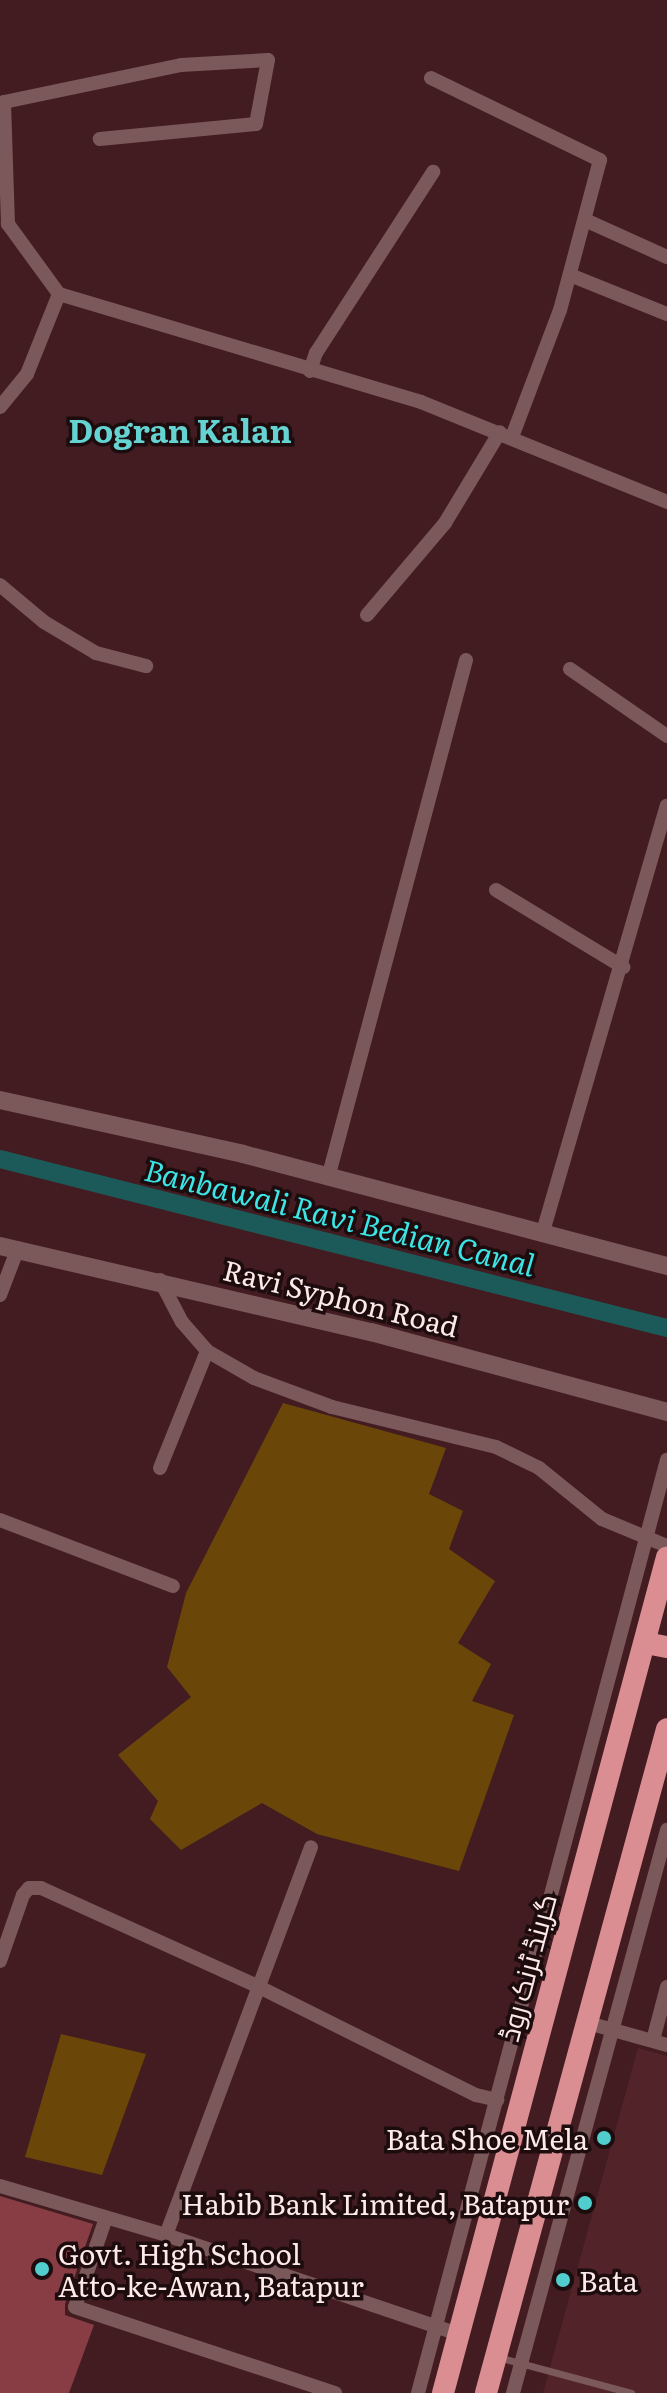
<!DOCTYPE html>
<html>
<head>
<meta charset="utf-8">
<style>
	body { margin:0 }
	#map { position:relative; width:667px; height:2393px; overflow:hidden; background:#421c20; font-family:Literata,Cairo,serif }
	div>[style] { position:absolute }
	.built>* { inset:0; background:#522429 }
	.green>* { inset:0; background:#6a4709 }
	.canal>* { height:18px; margin:-9px; padding:0 9px; transform-origin:9px; border-radius:9px; background:#1c5959 }
	.building>* { inset:0; background:#883d45 }
	.service>* { height:7px; margin:-3.5px; padding:0 3.5px; transform-origin:3.5px; border-radius:3.5px; background:#7b585a }
	.minor>* { height:14px; margin:-7px; padding:0 7px; transform-origin:7px; border-radius:7px; background:#7b585a }
	.tertiary>* { height:18px; margin:-9px; padding:0 9px; transform-origin:9px; border-radius:9px; background:#7b585a }
	.trunk>* { height:22px; margin:-11px; padding:0 11px; transform-origin:11px; border-radius:11px; background:#db8e92 }
	.dots>* { width:22px; height:22px; translate:-50% -50%; box-sizing:border-box; border:4px solid #1d0c0e; border-radius:50% }
	span { translate:-50% -50%; white-space:nowrap; text-align:center; line-height:1.15; -webkit-text-stroke:7px #1d0c0e; paint-order:stroke }
	.street-label { font-size:28px; color:#fee9e9 }
	.poi-label { font-size:28px; color:#fee9e9 }
	.right { translate:-100% -50%; text-align:right }
	.left { translate:0 -50%; text-align:left }
	.water-label { font-size:30px; color:#3ce6e6; font-style:italic }
	.quarter-label { font-size:32px; color:#66d3d3; font-weight:700 }
</style>
</head>
<body>
<div id="map">
	<div class="built">
		<i style="clip-path:polygon(638px 2048px,667px 2056px,667px 2393px,543px 2393px)"></i>
	</div>
	<div class="green">
		<i style="clip-path:polygon(283px 1403px,446px 1448px,429px 1494px,463px 1511px,449px 1549px,495px 1581px,458px 1643px,491px 1664px,472px 1701px,514px 1715px,459px 1871px,317px 1834px,262px 1803px,181px 1850px,150px 1819px,158px 1801px,118px 1755px,191px 1697px,167px 1667px,186px 1593px)"></i>
		<i style="clip-path:polygon(61px 2034px,146px 2054px,102px 2175px,25px 2157px)"></i>
	</div>
	<div class="canal">
		<i style="left:0;top:1159px;width:688px;rotate:14.22deg"></i>
	</div>
	<div class="building">
		<i style="clip-path:polygon(0 2196px,93px 2224px,65px 2304px,65px 2315px,94px 2325px,69px 2393px,0 2393px)"></i>
	</div>
	<div class="service">
		<i style="left:498px;top:2357px;width:138px;rotate:15.1deg"></i>
	</div>
	<div class="minor">
		<i style="left:431px;top:78px;width:188px;rotate:25.9deg"></i>
		<i style="left:600px;top:160px;width:155px;rotate:104.9deg"></i>
		<i style="left:560px;top:310px;width:136px;rotate:110.7deg"></i>
		<i style="left:585px;top:220px;width:90px;rotate:24.3deg"></i>
		<i style="left:570px;top:275px;width:105px;rotate:21.9deg"></i>
		<i style="left:59px;top:294px;width:87px;rotate:-126.1deg"></i>
		<i style="left:8px;top:224px;width:122px;rotate:-91.9deg"></i>
		<i style="left:4px;top:102px;width:181px;rotate:-11.8deg"></i>
		<i style="left:181px;top:65px;width:87px;rotate:-3.3deg"></i>
		<i style="left:268px;top:60px;width:65px;rotate:100.6deg"></i>
		<i style="left:256px;top:124px;width:157px;rotate:174.5deg"></i>
		<i style="left:310px;top:371px;width:19px;rotate:-72deg"></i>
		<i style="left:316px;top:353px;width:216px;rotate:-57.1deg"></i>
		<i style="left:0;top:407px;width:43px;rotate:-50.7deg"></i>
		<i style="left:27px;top:374px;width:86px;rotate:-68.2deg"></i>
		<i style="left:59px;top:294px;width:378px;rotate:16.6deg"></i>
		<i style="left:421px;top:402px;width:266px;rotate:22.1deg"></i>
		<i style="left:0;top:585px;width:57px;rotate:40.1deg"></i>
		<i style="left:44px;top:622px;width:61px;rotate:30.8deg"></i>
		<i style="left:96px;top:653px;width:52px;rotate:14.6deg"></i>
		<i style="left:367px;top:615px;width:121px;rotate:-49.7deg"></i>
		<i style="left:445px;top:523px;width:106px;rotate:-58.9deg"></i>
		<i style="left:570px;top:669px;width:118px;rotate:34.6deg"></i>
		<i style="left:496px;top:890px;width:149px;rotate:31.2deg"></i>
		<i style="left:328px;top:1178px;width:536px;rotate:-75.08deg"></i>
		<i style="left:542px;top:1235px;width:447px;rotate:-73.8deg"></i>
		<i style="left:160px;top:1280px;width:47px;rotate:62.4deg"></i>
		<i style="left:182px;top:1322px;width:38px;rotate:49deg"></i>
		<i style="left:207px;top:1351px;width:54px;rotate:29.9deg"></i>
		<i style="left:254px;top:1378px;width:83px;rotate:20.4deg"></i>
		<i style="left:332px;top:1407px;width:169px;rotate:13.7deg"></i>
		<i style="left:496px;top:1447px;width:48px;rotate:26deg"></i>
		<i style="left:539px;top:1468px;width:81px;rotate:39deg"></i>
		<i style="left:602px;top:1519px;width:70px;rotate:22.6deg"></i>
		<i style="left:0;top:1295px;width:50px;rotate:-69deg"></i>
		<i style="left:160px;top:1468px;width:126px;rotate:-68.1deg"></i>
		<i style="left:0;top:1520px;width:185px;rotate:20.9deg"></i>
		<i style="left:0;top:1961px;width:70px;rotate:-70.8deg"></i>
		<i style="left:23px;top:1895px;width:9px;rotate:-49deg"></i>
		<i style="left:29px;top:1888px;width:12px"></i>
		<i style="left:41px;top:1888px;width:237px;rotate:24.4deg"></i>
		<i style="left:257px;top:1986px;width:245px;rotate:26.5deg"></i>
		<i style="left:476px;top:2095px;width:22px;rotate:13deg"></i>
		<i style="left:588px;top:2023px;width:82px;rotate:15.6deg"></i>
		<i style="left:653px;top:2040px;width:55px;rotate:-75.2deg"></i>
		<i style="left:0;top:2186px;width:173px;rotate:16.4deg"></i>
		<i style="left:166px;top:2235px;width:309px;rotate:18.7deg"></i>
		<i style="left:106px;top:2218px;width:94px;rotate:109.2deg"></i>
		<i style="left:75px;top:2307px;width:274px;rotate:18.3deg"></i>
		<i style="left:166px;top:2235px;width:414px;rotate:-69.5deg"></i>
		<i style="left:418px;top:2393px;width:966px;rotate:-75.06deg"></i>
		<i style="left:513px;top:2393px;width:584px;rotate:-74.7deg"></i>
	</div>
	<div class="tertiary">
		<i style="left:0;top:1100px;width:249px;rotate:12.5deg"></i>
		<i style="left:243px;top:1154px;width:439px;rotate:14.8deg"></i>
		<i style="left:0;top:1246px;width:381px;rotate:13.1deg"></i>
		<i style="left:371px;top:1332px;width:307px;rotate:15.1deg"></i>
	</div>
	<div class="trunk">
		<i style="left:646px;top:1643px;width:21px;rotate:11deg"></i>
		<i style="left:443px;top:2393px;width:865px;rotate:-75deg"></i>
		<i style="left:486px;top:2393px;width:688px;rotate:-74.75deg"></i>
	</div>
	<div class="dots">
		<i style="left:604px;top:2138px;background:#52cdcd"></i>
		<i style="left:585px;top:2203px;background:#52cdcd"></i>
		<i style="left:42px;top:2269px;background:#52cdcd"></i>
		<i style="left:563px;top:2280px;background:#52cdcd"></i>
	</div>
	<div class="street-label">
		<span style="left:341px;top:1297px;rotate:14deg">Ravi Syphon Road</span>
		<span style="left:526px;top:1967px;rotate:-75deg">گرینڈ ٹرنک روڈ</span>
	</div>
	<div class="poi-label">
		<span class="right" style="left:588px;top:2138px">Bata Shoe Mela</span>
		<span class="right" style="left:569px;top:2203px">Habib Bank Limited, Batapur</span>
		<span class="left" style="left:58px;top:2269px">Govt. High School<br>Atto-ke-Awan, Batapur</span>
		<span class="left" style="left:579px;top:2280px">Bata</span>
	</div>
	<div class="water-label">
		<span style="left:340px;top:1216px;rotate:14deg">Banbawali Ravi Bedian Canal</span>
	</div>
	<div class="quarter-label">
		<span style="left:180px;top:429px">Dogran Kalan</span>
	</div>
</div>
</body>
</html>
